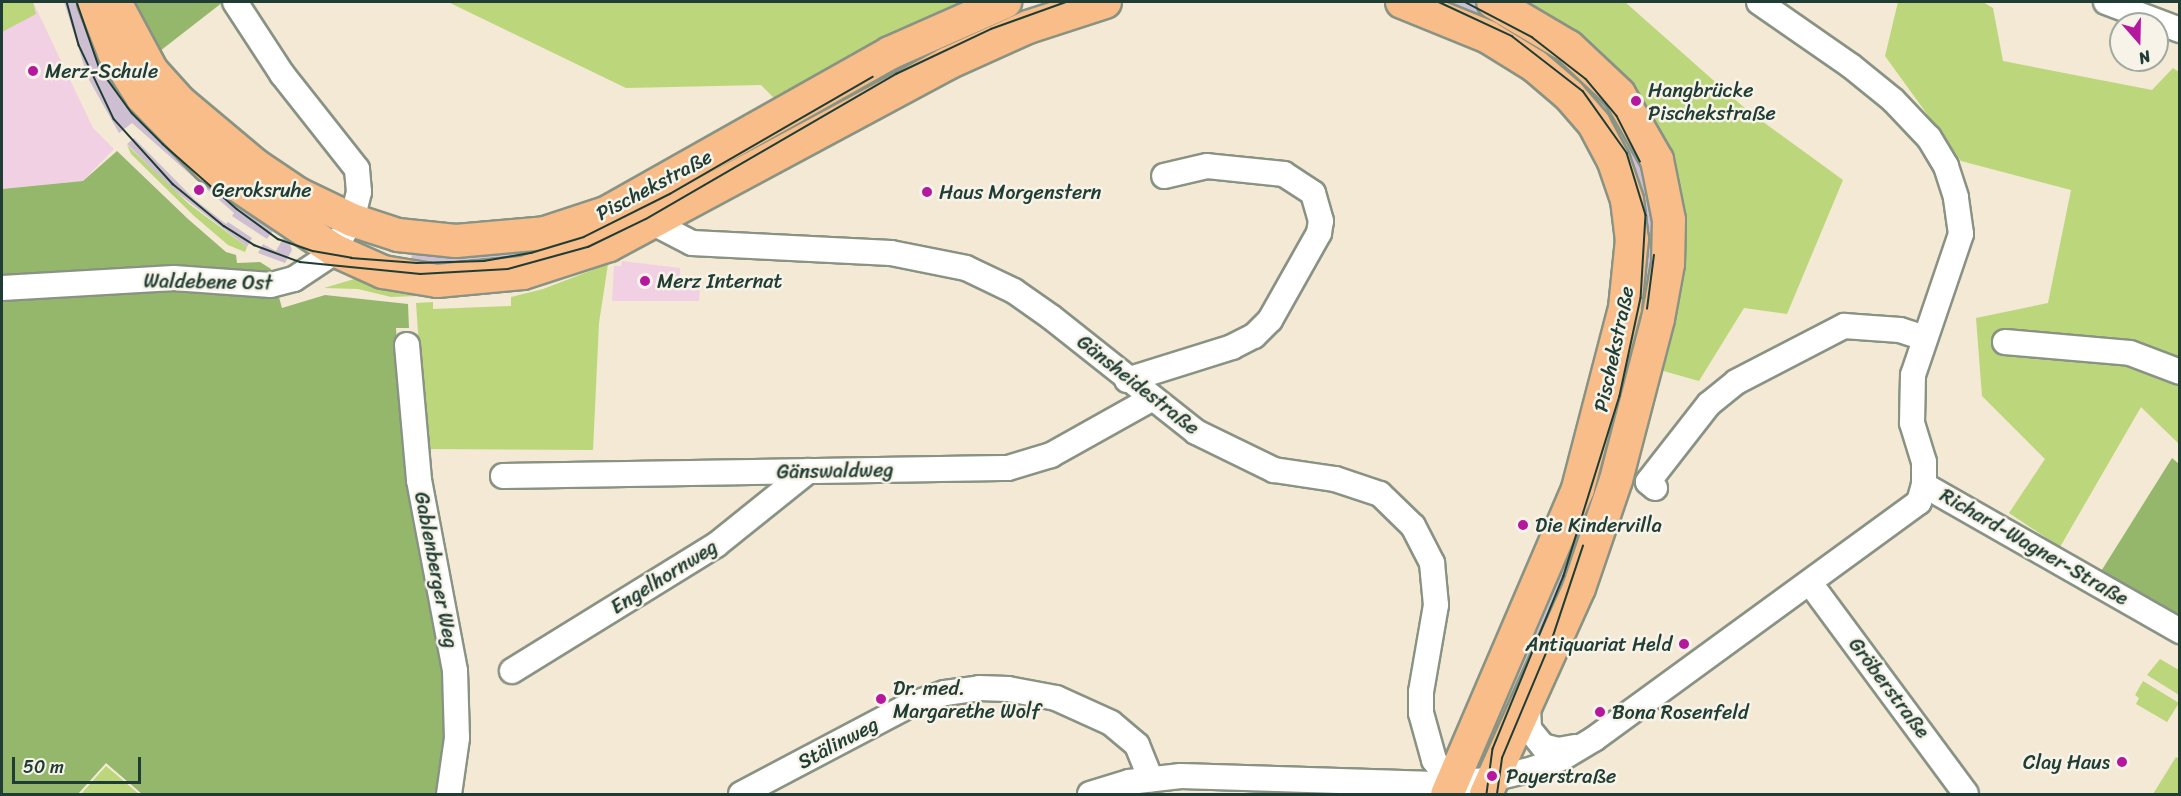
<!DOCTYPE html>
<html>
<head>
<meta charset="utf-8">
<style>
	body { margin:0 }
	#map { position:relative; width:2181px; height:796px; overflow:hidden; background:#f3e9d4; font-family:Sriracha,sans-serif }
	div>[style] { position:absolute }
	.built>* { inset:0; background:#f1d0e3 }
	.industrial>* { inset:0; background:#cebed1 }
	.green>* { inset:0; background:#bcd67b }
	.forest>* { inset:0; background:#95b76b }
	.roads { filter:drop-shadow(2px 0 #899384) drop-shadow(-2px 0 #899384) drop-shadow(0 2px #899384) drop-shadow(0 -2px #899384) }
	.minor>* { height:24px; margin:-12px; padding:0 12px; transform-origin:12px; border-radius:12px; background:#fff }
	.major>* { height:32px; margin:-16px; padding:0 16px; transform-origin:16px; border-radius:16px; background:#f8bd89 }
	.tram>* { height:1.5px; margin:-0.75px; padding:0 0.75px; transform-origin:0.75px; border-radius:0.75px; background:#1f3d34 }
	.dots>* { width:16px; height:16px; translate:-50% -50%; box-sizing:border-box; border:3px solid #f7f3e8; border-radius:50% }
	span { translate:-50% -50%; white-space:nowrap; text-align:center; line-height:1.15; -webkit-text-stroke:5px #f7f3e8; paint-order:stroke }
	.poi-label { font-size:20px; color:#1f3d34 }
	.left { translate:0 -50%; text-align:left }
	.right { translate:-100% -50%; text-align:right }
	.street-label { font-size:20px; color:#1f3d34 }
	.frame { position:absolute; inset:0; border:3px solid #1f3d34; pointer-events:none }
	.north { position:absolute; left:2109px; top:12px; width:60px; height:60px; box-sizing:border-box; background:#f7f3e8; border:2px solid #a1aaa0; border-radius:50%; rotate:160deg; font-size:16px; font-weight:700; line-height:24px; text-align:center; color:#1f3d34 }
	.north::after { content:''; display:block; margin:auto; width:21px; height:27px; background:#b5179e; clip-path:polygon(50% 0,100% 100%,50% 72%,0 100%) }
	.scale { position:absolute; left:12px; top:757px; width:129px; height:27px; box-sizing:border-box; border:3px solid #1f3d34; border-top:0; padding-left:8px; font-size:18px; line-height:21px; white-space:nowrap; color:#1f3d34; -webkit-text-stroke:4px #f7f3e8; paint-order:stroke }
</style>
</head>
<body>
<div id="map">
	<div class="built">
		<i style="clip-path:polygon(2px 2px,33px 2px,93px 128px,114px 149px,83px 181px,2px 189px)"></i>
		<i style="clip-path:polygon(622px 261px,680px 268px,680px 285px,700px 286px,699px 301px,612px 301px,614px 266px,621px 266px)"></i>
	</div>
	<div class="industrial">
		<i style="clip-path:polygon(64px 2px,82px 2px,273px 231px,267px 239px,232px 216px,234px 213px,132px 123px,119px 133px,88px 78px)"></i>
		<i style="clip-path:polygon(1425px 2px,1474px 2px,1507px 18px,1583px 70px,1643px 147px,1661px 250px,1609px 469px,1507px 730px,1497px 726px,1555px 590px,1629px 334px,1611px 135px)"></i>
		<i style="clip-path:polygon(134px 138px,194px 199px,226px 224px,228px 222px,252px 238px,247px 247px,171px 188px,127px 144px)"></i>
		<i style="clip-path:polygon(634px 220px,509px 264px,410px 266px,412px 254px,502px 254px)"></i>
		<i style="clip-path:polygon(286px 233px,292px 250px,285px 263px,258px 253px,263px 244px,276px 251px)"></i>
	</div>
	<div class="green">
		<i style="clip-path:polygon(2px 2px,33px 2px,36px 14px,2px 32px)"></i>
		<i style="clip-path:polygon(448px 2px,960px 2px,774px 98px,761px 85px,626px 88px)"></i>
		<i style="clip-path:polygon(1515px 2px,1625px 2px,1748px 111px,1843px 180px,1787px 314px,1744px 308px,1699px 381px,1660px 370px,1682px 275px,1675px 171px,1646px 111px)"></i>
		<i style="clip-path:polygon(1898px 2px,1983px 2px,1993px 8px,2003px 61px,2152px 90px,2173px 68px,2179px 72px,2179px 444px,2141px 407px,2060px 547px,2009px 513px,2045px 459px,1982px 396px,1976px 318px,2048px 303px,2071px 190px,1961px 161px,1885px 56px)"></i>
		<i style="clip-path:polygon(127px 145px,189px 204px,247px 247px,245px 252px,228px 245px,193px 215px,131px 154px)"></i>
		<i style="clip-path:polygon(608px 264px,599px 323px,593px 450px,426px 449px,416px 303px,433px 302px,433px 309px,511px 306px,511px 297px,543px 289px)"></i>
		<i style="clip-path:polygon(361px 277px,499px 288px,499px 293px,391px 297px,358px 289px,324px 288px)"></i>
		<i style="clip-path:polygon(2160px 659px,2179px 670px,2179px 695px,2147px 675px)"></i>
		<i style="clip-path:polygon(2143px 681px,2179px 703px,2167px 722px,2136px 704px,2139px 698px,2135px 695px)"></i>
		<i style="clip-path:polygon(2176px 757px,2179px 759px,2179px 794px,2153px 794px)"></i>
		<i style="clip-path:polygon(106px 766px,139px 794px,81px 794px)"></i>
	</div>
	<div class="forest">
		<i style="clip-path:polygon(129px 2px,223px 2px,160px 51px,133px 17px)"></i>
		<i style="clip-path:polygon(117px 151px,188px 219px,226px 252px,236px 255px,237px 263px,260px 262px,271px 269px,282px 308px,325px 295px,408px 304px,409px 328px,396px 328px,400px 402px,450px 674px,452px 743px,439px 794px,142px 794px,106px 763px,78px 794px,2px 794px,2px 189px,83px 181px)"></i>
		<i style="clip-path:polygon(2172px 458px,2179px 464px,2179px 619px,2100px 573px)"></i>
	</div>
	<div class="roads">
		<div class="minor">
			<i style="left:2106px;top:2px;width:79px;rotate:20.7deg"></i>
			<i style="left:638px;top:215px;width:61px;rotate:27.4deg"></i>
			<i style="left:692px;top:243px;width:199px;rotate:2.9deg"></i>
			<i style="left:891px;top:253px;width:76px;rotate:11.3deg"></i>
			<i style="left:966px;top:268px;width:53px;rotate:25.6deg"></i>
			<i style="left:1014px;top:291px;width:45px;rotate:35.1deg"></i>
			<i style="left:1051px;top:317px;width:185px;rotate:38.4deg"></i>
			<i style="left:1196px;top:432px;width:87px;rotate:26deg"></i>
			<i style="left:1274px;top:470px;width:62px;rotate:8.4deg"></i>
			<i style="left:1335px;top:479px;width:47px;rotate:18.4deg"></i>
			<i style="left:1380px;top:494px;width:46px;rotate:44.1deg"></i>
			<i style="left:1413px;top:526px;width:42px;rotate:62.8deg"></i>
			<i style="left:1432px;top:563px;width:42px;rotate:84.6deg"></i>
			<i style="left:1436px;top:605px;width:88px;rotate:99.8deg"></i>
			<i style="left:1421px;top:692px;width:21px;rotate:90deg"></i>
			<i style="left:1421px;top:713px;width:49px;rotate:74.5deg"></i>
			<i style="left:1434px;top:760px;width:41px;rotate:54deg"></i>
			<i style="left:2px;top:288px;width:172px;rotate:-3.3deg"></i>
			<i style="left:174px;top:278px;width:97px;rotate:4.1deg"></i>
			<i style="left:271px;top:285px;width:24px;rotate:-15deg"></i>
			<i style="left:294px;top:279px;width:43px;rotate:-33.7deg"></i>
			<i style="left:330px;top:255px;width:41px;rotate:-57.8deg"></i>
			<i style="left:352px;top:220px;width:29px;rotate:-76deg"></i>
			<i style="left:359px;top:192px;width:23px;rotate:-95deg"></i>
			<i style="left:357px;top:169px;width:121px;rotate:-128.3deg"></i>
			<i style="left:282px;top:74px;width:86px;rotate:-123.1deg"></i>
			<i style="left:2005px;top:342px;width:125px;rotate:5deg"></i>
			<i style="left:2130px;top:353px;width:53px;rotate:20.8deg"></i>
			<i style="left:407px;top:345px;width:136px;rotate:84.9deg"></i>
			<i style="left:419px;top:480px;width:194px;rotate:79.3deg"></i>
			<i style="left:455px;top:671px;width:67px;rotate:88.3deg"></i>
			<i style="left:457px;top:738px;width:57px;rotate:98.1deg"></i>
			<i style="left:1127px;top:380px;width:110px;rotate:-17.4deg"></i>
			<i style="left:1232px;top:347px;width:25px;rotate:-27deg"></i>
			<i style="left:1254px;top:336px;width:23px;rotate:-45deg"></i>
			<i style="left:1270px;top:320px;width:100px;rotate:-60.6deg"></i>
			<i style="left:1319px;top:233px;width:12px;rotate:-81deg"></i>
			<i style="left:1321px;top:221px;width:29px;rotate:-106deg"></i>
			<i style="left:1313px;top:193px;width:35px;rotate:-147deg"></i>
			<i style="left:1284px;top:174px;width:77px;rotate:-174.1deg"></i>
			<i style="left:1207px;top:166px;width:44px;rotate:166.9deg"></i>
			<i style="left:503px;top:476px;width:505px;rotate:-0.91deg"></i>
			<i style="left:1008px;top:468px;width:45px;rotate:-16.8deg"></i>
			<i style="left:1051px;top:455px;width:115px;rotate:-29.2deg"></i>
			<i style="left:1924px;top:485px;width:295px;rotate:29.7deg"></i>
			<i style="left:1655px;top:488px;width:9px;rotate:-139deg"></i>
			<i style="left:1648px;top:482px;width:99px;rotate:-52deg"></i>
			<i style="left:1709px;top:404px;width:35px;rotate:-39deg"></i>
			<i style="left:1736px;top:382px;width:122px;rotate:-27.4deg"></i>
			<i style="left:1844px;top:326px;width:56px;rotate:4.1deg"></i>
			<i style="left:1900px;top:330px;width:25px;rotate:18deg"></i>
			<i style="left:1810px;top:583px;width:262px;rotate:53.5deg"></i>
			<i style="left:512px;top:671px;width:240px;rotate:-31.7deg"></i>
			<i style="left:716px;top:545px;width:118px;rotate:-38.8deg"></i>
			<i style="left:1528px;top:709px;width:20px;rotate:87deg"></i>
			<i style="left:1529px;top:729px;width:22px;rotate:51deg"></i>
			<i style="left:1543px;top:746px;width:16px;rotate:15deg"></i>
			<i style="left:1558px;top:750px;width:17px;rotate:-10deg"></i>
			<i style="left:741px;top:794px;width:191px;rotate:-27.8deg"></i>
			<i style="left:910px;top:705px;width:37px;rotate:-19deg"></i>
			<i style="left:945px;top:693px;width:34px;rotate:-8deg"></i>
			<i style="left:979px;top:688px;width:29px;rotate:2deg"></i>
			<i style="left:1008px;top:689px;width:49px;rotate:10.6deg"></i>
			<i style="left:1056px;top:698px;width:60px;rotate:24.4deg"></i>
			<i style="left:1111px;top:723px;width:34px;rotate:40deg"></i>
			<i style="left:1137px;top:745px;width:37px;rotate:68deg"></i>
			<i style="left:1090px;top:794px;width:41px;rotate:-17.1deg"></i>
			<i style="left:1129px;top:782px;width:52px;rotate:-6.6deg"></i>
			<i style="left:1181px;top:776px;width:254px;rotate:1.8deg"></i>
			<i style="left:1435px;top:784px;width:52px;rotate:-4.4deg"></i>
			<i style="left:1487px;top:780px;width:47px;rotate:-13.4deg"></i>
			<i style="left:1533px;top:769px;width:33px;rotate:-21deg"></i>
			<i style="left:1564px;top:757px;width:35px;rotate:-31deg"></i>
			<i style="left:1594px;top:739px;width:402px;rotate:-36.1deg"></i>
			<i style="left:1919px;top:502px;width:18px;rotate:-74deg"></i>
			<i style="left:1924px;top:485px;width:23px;rotate:-90deg"></i>
			<i style="left:1924px;top:462px;width:41px;rotate:-107.1deg"></i>
			<i style="left:1912px;top:423px;width:48px;rotate:-88.8deg"></i>
			<i style="left:1913px;top:375px;width:149px;rotate:-71.2deg"></i>
			<i style="left:1961px;top:234px;width:37px;rotate:-98deg"></i>
			<i style="left:1956px;top:197px;width:33px;rotate:-108deg"></i>
			<i style="left:1946px;top:166px;width:33px;rotate:-121deg"></i>
			<i style="left:1929px;top:138px;width:52px;rotate:-133.5deg"></i>
			<i style="left:1893px;top:100px;width:54px;rotate:-141deg"></i>
			<i style="left:1851px;top:66px;width:112px;rotate:-145.2deg"></i>
		</div>
		<div class="major">
			<i style="left:94px;top:2px;width:55px;rotate:68.6deg"></i>
			<i style="left:114px;top:53px;width:52px;rotate:57.5deg"></i>
			<i style="left:142px;top:97px;width:96px;rotate:45.8deg"></i>
			<i style="left:209px;top:166px;width:151px;rotate:33.9deg"></i>
			<i style="left:334px;top:250px;width:54px;rotate:24.2deg"></i>
			<i style="left:383px;top:272px;width:55px;rotate:9.5deg"></i>
			<i style="left:437px;top:281px;width:86px;rotate:-5.3deg"></i>
			<i style="left:523px;top:273px;width:90px;rotate:-18deg"></i>
			<i style="left:609px;top:245px;width:383px;rotate:-28.2deg"></i>
			<i style="left:946px;top:64px;width:90px;rotate:-24.3deg"></i>
			<i style="left:1028px;top:27px;width:81px;rotate:-18deg"></i>
			<i style="left:115px;top:2px;width:78px;rotate:61.8deg"></i>
			<i style="left:152px;top:71px;width:42px;rotate:47.9deg"></i>
			<i style="left:180px;top:102px;width:98px;rotate:40deg"></i>
			<i style="left:255px;top:165px;width:52px;rotate:34deg"></i>
			<i style="left:298px;top:194px;width:60px;rotate:25.7deg"></i>
			<i style="left:352px;top:220px;width:48px;rotate:18.1deg"></i>
			<i style="left:398px;top:235px;width:58px;rotate:5.9deg"></i>
			<i style="left:456px;top:241px;width:89px;rotate:-5.1deg"></i>
			<i style="left:545px;top:233px;width:64px;rotate:-18.2deg"></i>
			<i style="left:606px;top:213px;width:326px;rotate:-29.4deg"></i>
			<i style="left:890px;top:53px;width:126px;rotate:-23.9deg"></i>
			<i style="left:1402px;top:2px;width:93px;rotate:22.1deg"></i>
			<i style="left:1488px;top:37px;width:55px;rotate:31.7deg"></i>
			<i style="left:1535px;top:66px;width:45px;rotate:40.5deg"></i>
			<i style="left:1569px;top:95px;width:38px;rotate:49deg"></i>
			<i style="left:1594px;top:124px;width:40px;rotate:62deg"></i>
			<i style="left:1613px;top:159px;width:43px;rotate:71.1deg"></i>
			<i style="left:1627px;top:200px;width:39px;rotate:83deg"></i>
			<i style="left:1632px;top:239px;width:69px;rotate:95.8deg"></i>
			<i style="left:1625px;top:308px;width:187px;rotate:104.6deg"></i>
			<i style="left:1578px;top:489px;width:332px;rotate:113.2deg"></i>
			<i style="left:1486px;top:794px;width:226px;rotate:-65.7deg"></i>
			<i style="left:1579px;top:588px;width:114px;rotate:-71.1deg"></i>
			<i style="left:1616px;top:480px;width:166px;rotate:-75.4deg"></i>
			<i style="left:1658px;top:319px;width:56px;rotate:-79.7deg"></i>
			<i style="left:1668px;top:264px;width:44px;rotate:-88.7deg"></i>
			<i style="left:1669px;top:220px;width:61px;rotate:-101.3deg"></i>
			<i style="left:1657px;top:160px;width:76px;rotate:-119.9deg"></i>
			<i style="left:1619px;top:94px;width:69px;rotate:-136.8deg"></i>
			<i style="left:1569px;top:47px;width:88px;rotate:-149.4deg"></i>
		</div>
	</div>
	<div class="tram">
		<i style="left:67px;top:2px;width:45px;rotate:74.4deg"></i>
		<i style="left:79px;top:45px;width:82px;rotate:64.7deg"></i>
		<i style="left:114px;top:119px;width:88px;rotate:47.8deg"></i>
		<i style="left:173px;top:184px;width:66px;rotate:39.5deg"></i>
		<i style="left:224px;top:226px;width:36px;rotate:32deg"></i>
		<i style="left:254px;top:245px;width:49px;rotate:20.3deg"></i>
		<i style="left:300px;top:262px;width:121px;rotate:5.7deg"></i>
		<i style="left:420px;top:274px;width:88px;rotate:-3.3deg"></i>
		<i style="left:508px;top:269px;width:83px;rotate:-15.4deg"></i>
		<i style="left:588px;top:247px;width:64px;rotate:-25.8deg"></i>
		<i style="left:646px;top:219px;width:289px;rotate:-30.1deg"></i>
		<i style="left:896px;top:74px;width:105px;rotate:-25.3deg"></i>
		<i style="left:991px;top:29px;width:80px;rotate:-19.8deg"></i>
		<i style="left:77px;top:2px;width:71px;rotate:71.1deg"></i>
		<i style="left:100px;top:69px;width:54px;rotate:54deg"></i>
		<i style="left:132px;top:113px;width:44px;rotate:45deg"></i>
		<i style="left:163px;top:144px;width:98px;rotate:41.3deg"></i>
		<i style="left:237px;top:209px;width:51px;rotate:36.2deg"></i>
		<i style="left:278px;top:239px;width:37px;rotate:19deg"></i>
		<i style="left:313px;top:251px;width:39px;rotate:10deg"></i>
		<i style="left:351px;top:258px;width:66px;rotate:4.3deg"></i>
		<i style="left:417px;top:263px;width:67px;rotate:-1.7deg"></i>
		<i style="left:484px;top:261px;width:48px;rotate:-9.7deg"></i>
		<i style="left:531px;top:253px;width:55px;rotate:-16.8deg"></i>
		<i style="left:584px;top:237px;width:96px;rotate:-26.6deg"></i>
		<i style="left:670px;top:194px;width:234px;rotate:-30deg"></i>
		<i style="left:1439px;top:2px;width:81px;rotate:25deg"></i>
		<i style="left:1512px;top:36px;width:90px;rotate:37.8deg"></i>
		<i style="left:1583px;top:91px;width:76px;rotate:54.6deg"></i>
		<i style="left:1627px;top:153px;width:65px;rotate:73deg"></i>
		<i style="left:1646px;top:215px;width:83px;rotate:93.4deg"></i>
		<i style="left:1641px;top:298px;width:100px;rotate:102.1deg"></i>
		<i style="left:1620px;top:396px;width:189px;rotate:107.3deg"></i>
		<i style="left:1564px;top:576px;width:187px;rotate:112.3deg"></i>
		<i style="left:1493px;top:749px;width:45px;rotate:97.6deg"></i>
		<i style="left:1465px;top:2px;width:76px;rotate:27.6deg"></i>
		<i style="left:1532px;top:37px;width:68px;rotate:37.9deg"></i>
		<i style="left:1586px;top:79px;width:48px;rotate:50deg"></i>
		<i style="left:1617px;top:116px;width:51px;rotate:62.9deg"></i>
		<i style="left:1647px;top:309px;width:54px;rotate:-82.6deg"></i>
		<i style="left:1497px;top:794px;width:36px;rotate:-82deg"></i>
		<i style="left:1502px;top:758px;width:129px;rotate:-67.2deg"></i>
		<i style="left:1552px;top:639px;width:98px;rotate:-71.6deg"></i>
	</div>
	<div class="dots">
		<i style="left:33px;top:71px;background:#b5179e"></i>
		<i style="left:1636px;top:101px;background:#b5179e"></i>
		<i style="left:199px;top:190px;background:#b5179e"></i>
		<i style="left:927px;top:192px;background:#b5179e"></i>
		<i style="left:645px;top:281px;background:#b5179e"></i>
		<i style="left:1523px;top:525px;background:#b5179e"></i>
		<i style="left:1684px;top:644px;background:#b5179e"></i>
		<i style="left:881px;top:699px;background:#b5179e"></i>
		<i style="left:1600px;top:712px;background:#b5179e"></i>
		<i style="left:2122px;top:762px;background:#b5179e"></i>
		<i style="left:1492px;top:776px;background:#b5179e"></i>
	</div>
	<div class="poi-label">
		<span class="left" style="left:45px;top:71px">Merz-Schule</span>
		<span class="left" style="left:1648px;top:102px">Hangbrücke<br>Pischekstraße</span>
		<span class="left" style="left:212px;top:190px">Geroksruhe</span>
		<span class="left" style="left:939px;top:192px">Haus Morgenstern</span>
		<span class="left" style="left:657px;top:281px">Merz Internat</span>
		<span class="left" style="left:1535px;top:525px">Die Kindervilla</span>
		<span class="right" style="left:1672px;top:644px">Antiquariat Held</span>
		<span class="left" style="left:893px;top:700px">Dr. med.<br>Margarethe Wolf</span>
		<span class="left" style="left:1612px;top:712px">Bona Rosenfeld</span>
		<span class="right" style="left:2110px;top:762px">Clay Haus</span>
		<span class="left" style="left:1506px;top:776px">Payerstraße</span>
	</div>
	<div class="street-label">
		<span style="left:654px;top:185px;rotate:-28deg">Pischekstraße</span>
		<span style="left:208px;top:282px;rotate:1deg">Waldebene Ost</span>
		<span style="left:1614px;top:349px;rotate:-78deg">Pischekstraße</span>
		<span style="left:1138px;top:385px;rotate:38deg">Gänsheidestraße</span>
		<span style="left:835px;top:471px;rotate:-1deg">Gänswaldweg</span>
		<span style="left:2034px;top:547px;rotate:30deg">Richard-Wagner-Straße</span>
		<span style="left:436px;top:570px;rotate:79deg">Gablenberger Weg</span>
		<span style="left:664px;top:577px;rotate:-32deg">Engelhornweg</span>
		<span style="left:1889px;top:688px;rotate:53deg">Gröberstraße</span>
		<span style="left:838px;top:743px;rotate:-28deg">Stälinweg</span>
	</div>
	<div class="frame"></div>
	<div class="north">N</div>
	<div class="scale">50 m</div>
</div>
</body>
</html>
